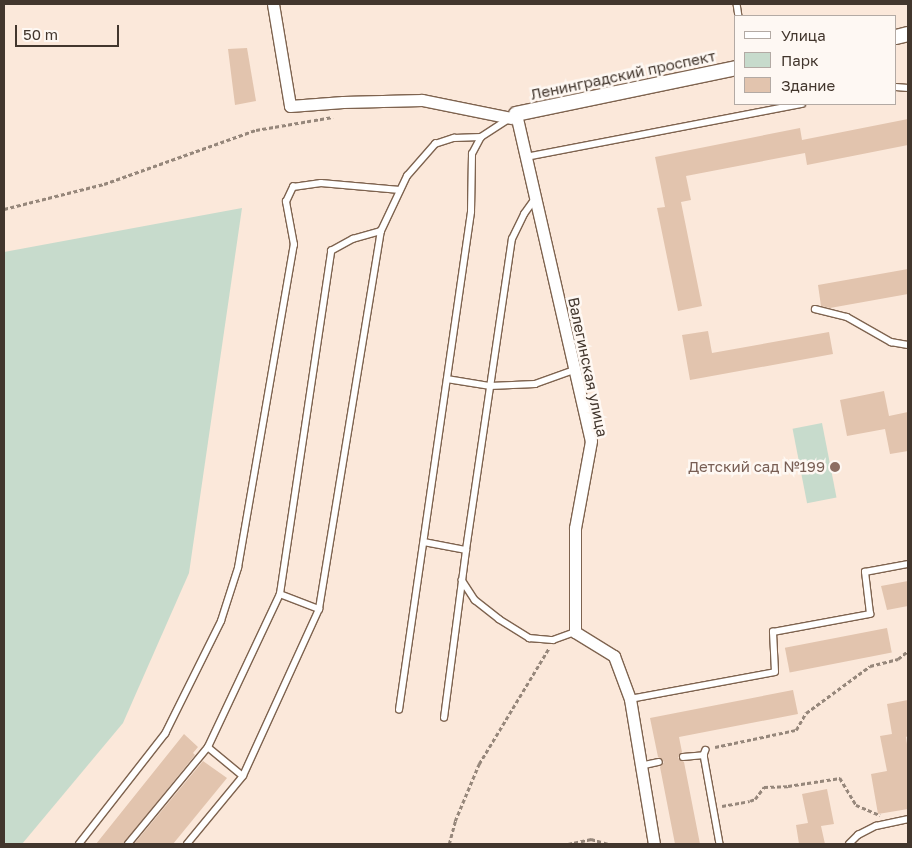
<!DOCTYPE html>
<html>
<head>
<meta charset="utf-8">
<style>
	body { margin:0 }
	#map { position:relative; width:912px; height:848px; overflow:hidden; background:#fbe8da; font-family:"Golos Text",sans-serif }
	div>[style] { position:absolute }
	.green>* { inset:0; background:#c7dbcc; transform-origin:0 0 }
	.building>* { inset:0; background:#e2c4ae; transform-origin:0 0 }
	.path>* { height:2.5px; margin-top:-1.25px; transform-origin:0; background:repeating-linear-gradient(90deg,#96877b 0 4px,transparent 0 6.5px) }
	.roads { filter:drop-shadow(1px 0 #7e634f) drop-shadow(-1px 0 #7e634f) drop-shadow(0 1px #7e634f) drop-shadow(0 -1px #7e634f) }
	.service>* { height:5.5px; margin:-2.75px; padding:0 2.75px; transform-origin:2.75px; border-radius:2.75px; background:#fff }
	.minor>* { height:11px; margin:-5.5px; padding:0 5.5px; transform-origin:5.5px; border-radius:5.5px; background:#fff }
	.tertiary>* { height:14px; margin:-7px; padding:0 7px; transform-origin:7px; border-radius:7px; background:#fff }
	.dots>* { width:14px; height:14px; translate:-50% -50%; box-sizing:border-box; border:2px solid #fef8f3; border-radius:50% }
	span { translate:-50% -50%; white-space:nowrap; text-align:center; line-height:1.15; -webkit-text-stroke:5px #fef8f3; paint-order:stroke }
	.street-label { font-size:15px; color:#42362d }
	.education-label { font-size:15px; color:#785e54 }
	.right { translate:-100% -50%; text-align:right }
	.frame { position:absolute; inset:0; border:5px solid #42362d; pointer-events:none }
	.legend { position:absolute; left:734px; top:15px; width:162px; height:90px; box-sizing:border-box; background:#fef8f3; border:1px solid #b3aaa4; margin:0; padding:6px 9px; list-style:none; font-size:15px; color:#42362d }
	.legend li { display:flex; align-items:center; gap:10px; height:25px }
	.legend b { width:25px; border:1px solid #b3aaa4 }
	.scale { position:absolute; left:15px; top:25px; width:104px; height:22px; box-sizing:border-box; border:2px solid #42362d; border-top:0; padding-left:6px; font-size:15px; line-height:18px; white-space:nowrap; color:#42362d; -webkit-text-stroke:4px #fef8f3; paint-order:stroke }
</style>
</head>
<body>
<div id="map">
	<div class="green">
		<i style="clip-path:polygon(242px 208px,189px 573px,123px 723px,22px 844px,4px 844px,4px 252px)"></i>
		<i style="left:822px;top:423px;width:76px;height:30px;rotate:79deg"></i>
	</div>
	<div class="building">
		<i style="clip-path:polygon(247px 48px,256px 101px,235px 105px,228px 49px)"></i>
		<i style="clip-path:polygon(908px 119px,908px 145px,807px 165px,805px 153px,686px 176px,691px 200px,681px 202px,702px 306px,678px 311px,657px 208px,665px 207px,655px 157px,800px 128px,802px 140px)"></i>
		<i style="clip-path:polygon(908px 269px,908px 294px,830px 308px,821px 306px,818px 285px)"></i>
		<i style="clip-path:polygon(708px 331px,712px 353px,829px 332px,833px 354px,690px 380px,682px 335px)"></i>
		<i style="clip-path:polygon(884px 391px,889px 416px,908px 412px,908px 451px,890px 454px,885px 429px,847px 436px,840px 400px)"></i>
		<i style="clip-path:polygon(908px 581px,908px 606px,887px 610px,881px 586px)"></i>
		<i style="left:887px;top:628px;width:25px;height:104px;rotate:79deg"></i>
		<i style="clip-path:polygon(793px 690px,798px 714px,679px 737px,682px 752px,678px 758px,684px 762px,700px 844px,675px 844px,660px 767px,664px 762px,658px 757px,650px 718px)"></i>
		<i style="clip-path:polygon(908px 700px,908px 736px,906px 737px,908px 751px,908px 809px,878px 814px,871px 774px,887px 771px,880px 736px,892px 734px,887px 704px)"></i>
		<i style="clip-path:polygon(184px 734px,198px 747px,193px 753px,195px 755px,123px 844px,96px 844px)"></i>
		<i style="clip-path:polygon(203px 761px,227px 778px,173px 844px,134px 844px)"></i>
		<i style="clip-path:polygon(827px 789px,834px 824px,821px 826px,825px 844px,799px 844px,796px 825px,808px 823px,802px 794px)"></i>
	</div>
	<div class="path">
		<i style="left:4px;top:209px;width:103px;rotate:-14deg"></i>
		<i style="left:104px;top:184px;width:161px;rotate:-19.6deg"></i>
		<i style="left:256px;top:130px;width:78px;rotate:-9.6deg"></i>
		<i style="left:715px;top:747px;width:83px;rotate:-11.9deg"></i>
		<i style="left:796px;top:730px;width:20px;rotate:-60deg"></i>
		<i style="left:806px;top:713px;width:79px;rotate:-36.3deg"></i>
		<i style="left:870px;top:666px;width:29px;rotate:-14deg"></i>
		<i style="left:898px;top:659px;width:13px;rotate:-39deg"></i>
		<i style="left:722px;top:806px;width:28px;rotate:-10deg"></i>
		<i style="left:750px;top:801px;width:5px;rotate:-22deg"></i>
		<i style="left:755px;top:799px;width:15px;rotate:-53deg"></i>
		<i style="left:764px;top:787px;width:24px;rotate:-2deg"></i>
		<i style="left:788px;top:786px;width:53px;rotate:-8.7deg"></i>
		<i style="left:840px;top:778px;width:31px;rotate:59deg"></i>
		<i style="left:856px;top:805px;width:26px;rotate:23deg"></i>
		<i style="left:449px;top:844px;width:24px;rotate:-75deg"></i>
		<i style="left:455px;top:821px;width:62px;rotate:-67.2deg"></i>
		<i style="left:479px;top:764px;width:135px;rotate:-58.9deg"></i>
		<i style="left:568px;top:844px;width:24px;rotate:-12deg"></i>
		<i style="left:591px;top:839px;width:18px;rotate:16deg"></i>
	</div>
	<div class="roads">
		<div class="service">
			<i style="left:737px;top:4px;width:12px;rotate:81deg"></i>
			<i style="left:896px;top:87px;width:12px;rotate:5deg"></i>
			<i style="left:526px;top:157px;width:281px;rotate:-10.9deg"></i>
			<i style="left:815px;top:309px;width:33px;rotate:14deg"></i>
			<i style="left:847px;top:317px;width:51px;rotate:29.6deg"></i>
			<i style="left:891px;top:342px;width:17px;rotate:10deg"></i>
			<i style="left:447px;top:379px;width:44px;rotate:9.2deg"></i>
			<i style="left:490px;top:386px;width:45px;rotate:-2.5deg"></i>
			<i style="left:535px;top:384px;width:41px;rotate:-19.7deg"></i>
			<i style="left:424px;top:542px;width:43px;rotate:10.8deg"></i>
			<i style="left:462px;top:580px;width:24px;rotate:57deg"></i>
			<i style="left:475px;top:600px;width:31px;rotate:38deg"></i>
			<i style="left:499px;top:619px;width:36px;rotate:32deg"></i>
			<i style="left:529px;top:638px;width:24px;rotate:5deg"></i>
			<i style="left:553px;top:640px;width:23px;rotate:-20deg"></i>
			<i style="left:280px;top:594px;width:42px;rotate:21deg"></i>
			<i style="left:630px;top:699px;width:147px;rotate:-10.5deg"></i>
			<i style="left:775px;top:672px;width:40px;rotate:-92.9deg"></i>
			<i style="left:773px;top:632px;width:99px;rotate:-10.5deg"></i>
			<i style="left:870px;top:614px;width:42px;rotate:-96.8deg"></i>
			<i style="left:865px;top:572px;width:44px;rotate:-10.5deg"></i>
			<i style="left:399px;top:710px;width:503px;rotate:-81.77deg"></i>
			<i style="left:471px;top:212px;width:58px;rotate:-89deg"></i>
			<i style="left:472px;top:154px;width:19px;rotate:-62deg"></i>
			<i style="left:481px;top:137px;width:35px;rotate:-33deg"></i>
			<i style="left:444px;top:718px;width:169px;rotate:-82.5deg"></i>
			<i style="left:466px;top:550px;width:314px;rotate:-81.6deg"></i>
			<i style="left:512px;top:239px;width:28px;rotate:-64deg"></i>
			<i style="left:524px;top:214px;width:19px;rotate:-54deg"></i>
			<i style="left:208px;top:747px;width:45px;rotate:39.6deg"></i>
			<i style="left:706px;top:750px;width:5px;rotate:112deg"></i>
			<i style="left:704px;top:755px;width:90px;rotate:79.8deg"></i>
			<i style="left:683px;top:757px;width:21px;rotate:-5deg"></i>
			<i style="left:640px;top:766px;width:19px;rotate:-12deg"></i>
			<i style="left:79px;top:844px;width:140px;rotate:-52deg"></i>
			<i style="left:165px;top:734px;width:126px;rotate:-63.6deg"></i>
			<i style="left:221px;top:621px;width:56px;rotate:-72.2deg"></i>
			<i style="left:238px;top:568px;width:328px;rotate:-80.2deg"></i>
			<i style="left:294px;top:245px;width:44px;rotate:-100.5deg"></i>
			<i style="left:286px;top:202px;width:17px;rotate:-65deg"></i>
			<i style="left:293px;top:187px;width:28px;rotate:-8deg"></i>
			<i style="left:321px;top:183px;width:79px;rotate:5.1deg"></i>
			<i style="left:128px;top:844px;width:126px;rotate:-50.5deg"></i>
			<i style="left:208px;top:747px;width:169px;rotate:-64.8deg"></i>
			<i style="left:280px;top:594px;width:347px;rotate:-81.5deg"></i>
			<i style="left:331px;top:251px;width:25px;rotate:-29deg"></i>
			<i style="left:353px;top:239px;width:29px;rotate:-16deg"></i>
			<i style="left:187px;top:844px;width:88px;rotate:-50.5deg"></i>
			<i style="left:243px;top:776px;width:183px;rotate:-65.5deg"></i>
			<i style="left:319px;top:609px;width:383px;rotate:-80.7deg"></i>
			<i style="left:381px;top:231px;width:61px;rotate:-64.7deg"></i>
			<i style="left:407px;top:176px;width:43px;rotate:-48.8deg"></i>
			<i style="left:435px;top:144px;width:20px;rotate:-18deg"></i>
			<i style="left:454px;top:138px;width:27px;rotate:-2deg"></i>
			<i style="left:849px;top:844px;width:13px;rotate:-45deg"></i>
			<i style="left:858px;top:835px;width:20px;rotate:-27deg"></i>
			<i style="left:876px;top:826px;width:33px;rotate:-12deg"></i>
		</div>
		<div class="minor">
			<i style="left:273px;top:4px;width:103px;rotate:80.5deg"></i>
			<i style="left:290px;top:106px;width:53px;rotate:-4.3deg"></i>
			<i style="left:343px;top:102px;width:79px;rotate:-1.5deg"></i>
			<i style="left:422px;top:100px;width:91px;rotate:11.4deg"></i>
			<i style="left:516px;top:114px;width:335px;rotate:77.1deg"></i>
			<i style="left:591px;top:441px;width:88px;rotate:100.4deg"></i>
			<i style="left:575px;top:528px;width:104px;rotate:90deg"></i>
			<i style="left:575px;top:632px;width:46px;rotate:31.6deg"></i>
			<i style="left:614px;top:656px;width:46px;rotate:69.6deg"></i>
			<i style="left:630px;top:699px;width:147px;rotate:80.6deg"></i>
		</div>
		<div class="tertiary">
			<i style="left:896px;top:37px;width:12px;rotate:-14deg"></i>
			<i style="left:516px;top:114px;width:225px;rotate:-11.8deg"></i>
		</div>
	</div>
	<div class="dots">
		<i style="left:835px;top:467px;background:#8d6e63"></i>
	</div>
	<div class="street-label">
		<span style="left:623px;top:75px;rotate:-12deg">Ленинградский проспект</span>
		<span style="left:588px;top:367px;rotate:78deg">Валегинская улица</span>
	</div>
	<div class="education-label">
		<span class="right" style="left:825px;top:467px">Детский сад №199</span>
	</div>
	<div class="frame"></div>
	<ul class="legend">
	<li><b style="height:6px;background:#fff"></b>Улица</li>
	<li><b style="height:14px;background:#c7dbcc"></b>Парк</li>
	<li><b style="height:14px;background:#e2c4ae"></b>Здание</li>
	</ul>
	<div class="scale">50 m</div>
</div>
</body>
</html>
